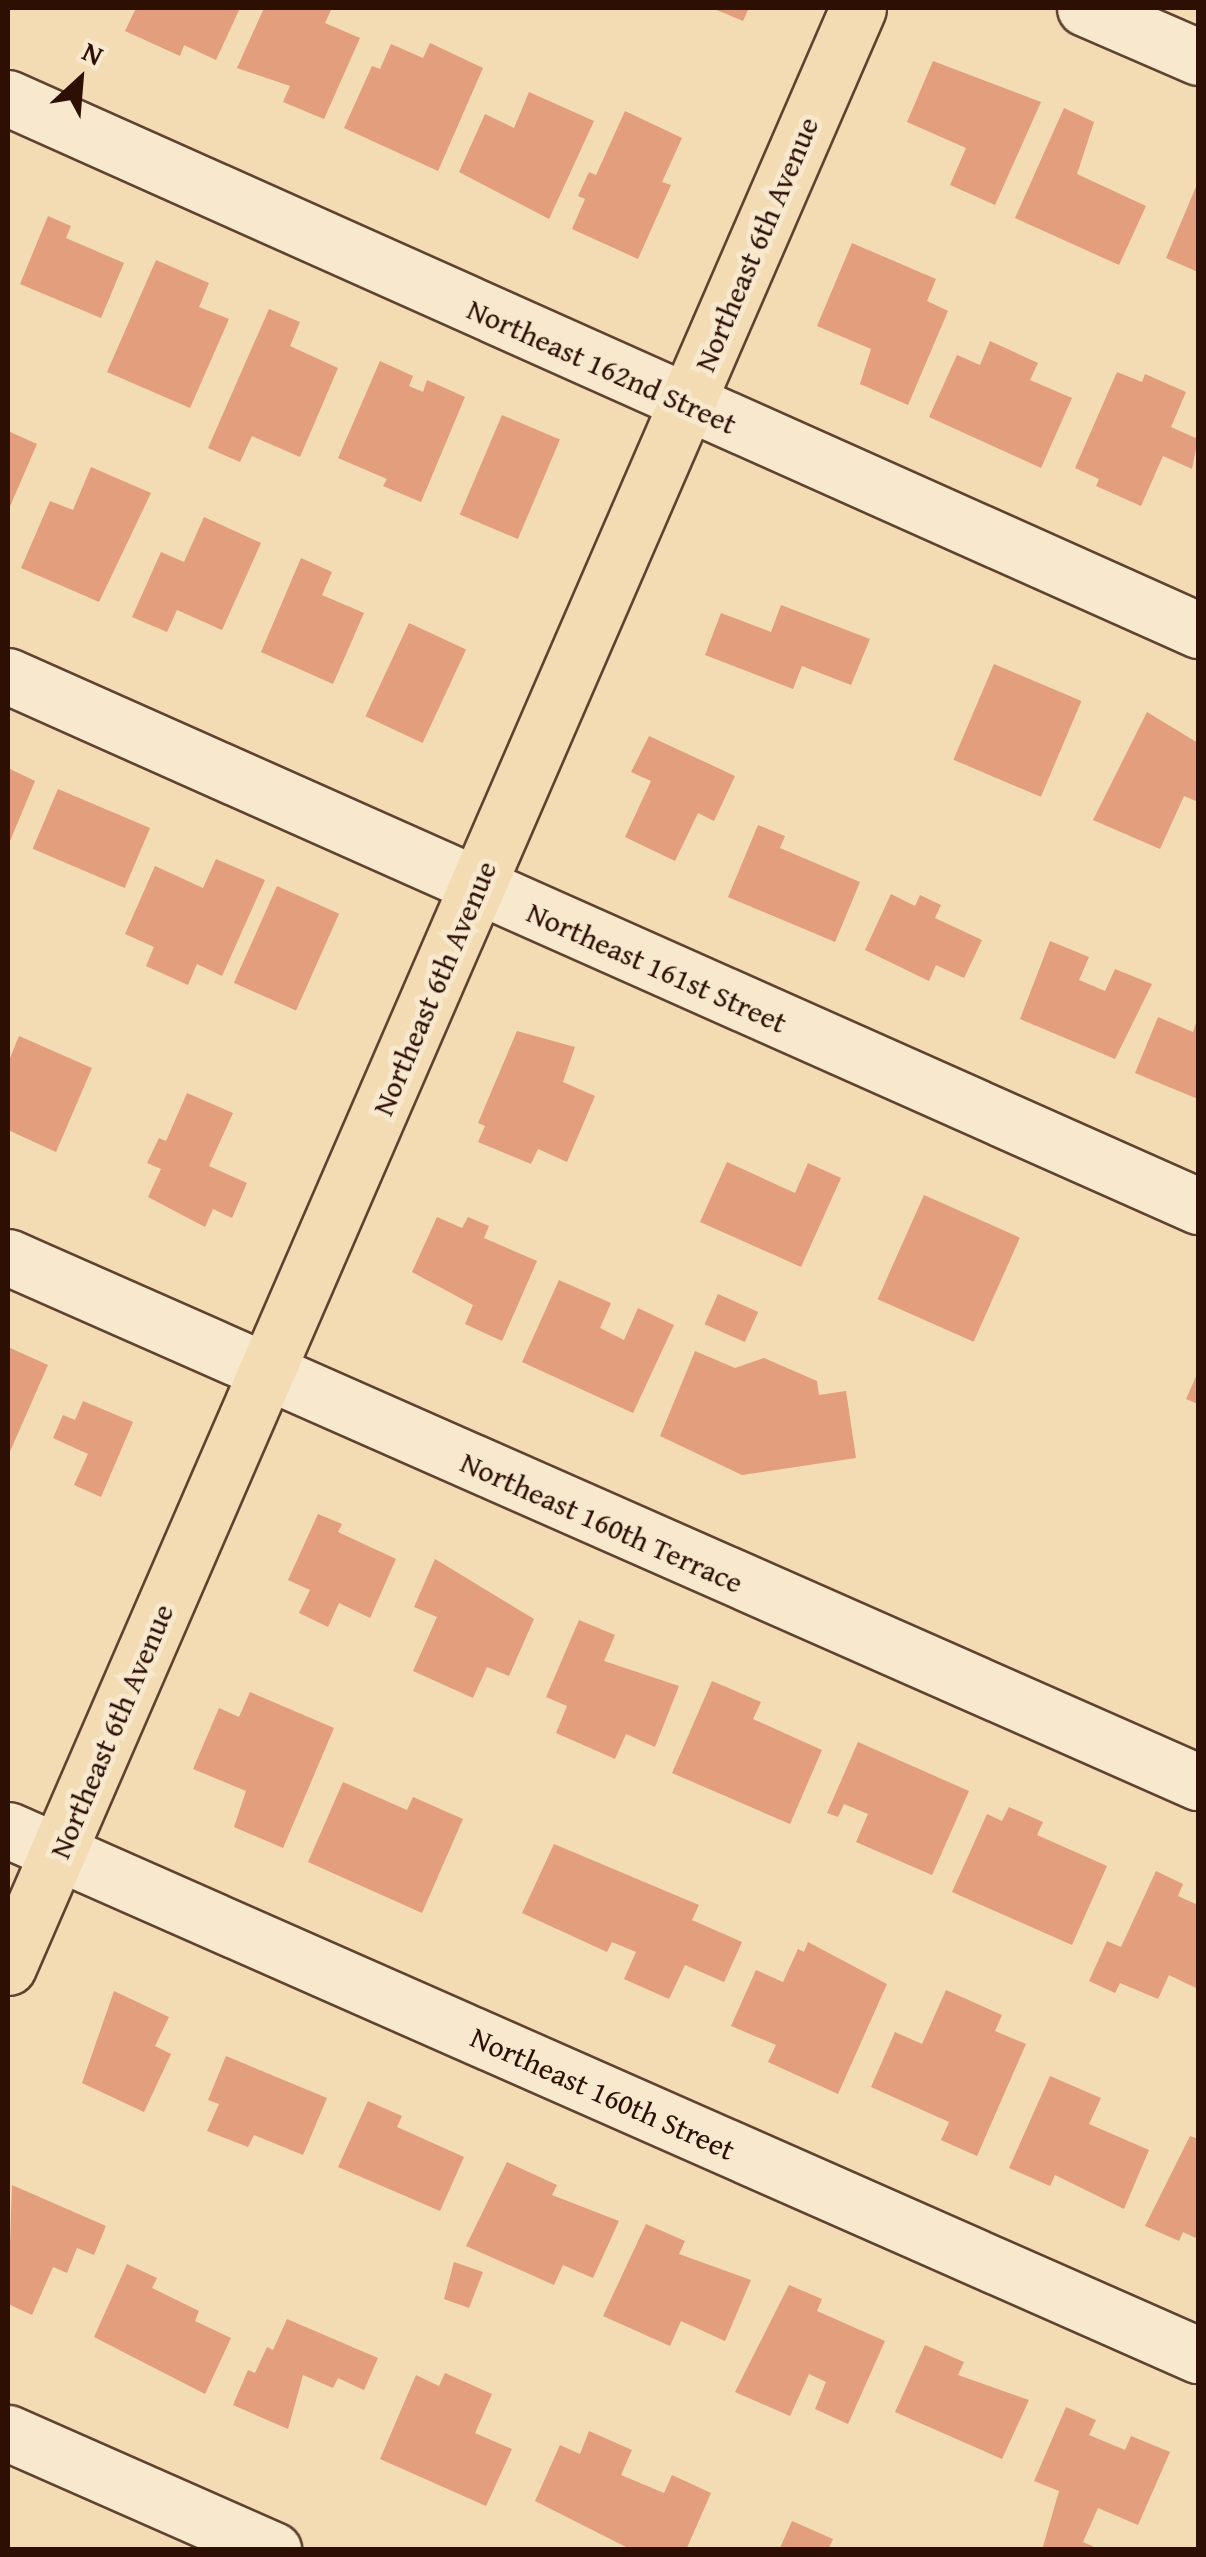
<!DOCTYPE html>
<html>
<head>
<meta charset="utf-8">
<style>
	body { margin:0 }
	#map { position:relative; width:1206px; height:2557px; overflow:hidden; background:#f3dcb3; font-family:"Gentium Book Plus",serif }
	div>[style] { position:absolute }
	.building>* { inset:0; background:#e29e7d; transform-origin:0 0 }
	.roads { filter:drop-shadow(2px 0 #5f4230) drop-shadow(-2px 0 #5f4230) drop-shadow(0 2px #5f4230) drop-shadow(0 -2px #5f4230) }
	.minor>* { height:55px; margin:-27.5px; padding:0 27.5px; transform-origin:27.5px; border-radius:27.5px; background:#f7e8ce }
	.major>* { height:55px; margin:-27.5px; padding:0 27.5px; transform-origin:27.5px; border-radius:27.5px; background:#f3dcb3 }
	span { translate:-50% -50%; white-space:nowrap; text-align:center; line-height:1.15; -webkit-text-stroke:10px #f7e8ce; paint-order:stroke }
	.street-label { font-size:30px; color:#2e0f04 }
	.frame { position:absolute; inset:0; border:10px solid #2e0f04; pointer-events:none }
	.north { position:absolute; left:30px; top:30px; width:100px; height:100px; -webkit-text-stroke:8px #f7e8ce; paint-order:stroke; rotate:26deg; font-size:28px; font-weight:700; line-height:40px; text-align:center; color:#2e0f04 }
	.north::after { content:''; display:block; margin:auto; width:35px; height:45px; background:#2e0f04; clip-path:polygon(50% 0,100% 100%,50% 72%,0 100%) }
</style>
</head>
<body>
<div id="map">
	<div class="building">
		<i style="clip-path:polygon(136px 8px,240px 8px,216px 60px,184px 45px,180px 56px,125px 31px)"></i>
		<i style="clip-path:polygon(264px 8px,332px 8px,325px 23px,360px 38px,324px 119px,283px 102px,290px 86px,237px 68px)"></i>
		<i style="clip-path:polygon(712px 8px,749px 8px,743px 21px)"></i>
		<i style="clip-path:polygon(430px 43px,483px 68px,438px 171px,344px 128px,372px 66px,380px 69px,391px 44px,423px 58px)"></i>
		<i style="clip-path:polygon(933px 61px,1041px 102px,995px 205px,950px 185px,966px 148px,907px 122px)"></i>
		<i style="clip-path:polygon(529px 92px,594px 121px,549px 219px,459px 172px,485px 114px,514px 128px)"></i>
		<i style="clip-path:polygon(1064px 108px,1094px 122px,1077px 174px,1146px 206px,1119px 265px,1015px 218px)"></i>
		<i style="clip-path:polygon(625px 111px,682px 138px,662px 182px,671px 185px,638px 259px,572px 229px,585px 199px,578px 196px,589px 172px,596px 175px)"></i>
		<i style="clip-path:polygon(1198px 182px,1198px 272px,1166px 258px)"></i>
		<i style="clip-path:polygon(48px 216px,71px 226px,66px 238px,124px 263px,101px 318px,20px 284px)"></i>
		<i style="clip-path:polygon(852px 243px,936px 279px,927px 301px,948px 311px,908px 405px,860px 384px,871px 349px,817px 326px)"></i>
		<i style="clip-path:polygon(156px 260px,209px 283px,199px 307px,229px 319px,190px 408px,107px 372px)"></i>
		<i style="clip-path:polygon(269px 309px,300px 322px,290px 346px,338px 368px,300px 457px,252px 436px,240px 462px,208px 448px)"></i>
		<i style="clip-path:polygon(990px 341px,1038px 363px,1030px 380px,1072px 398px,1041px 468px,929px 417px,957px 355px,980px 365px)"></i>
		<i style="clip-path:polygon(380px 361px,413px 376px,409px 386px,423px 392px,427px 380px,465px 397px,421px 502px,383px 486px,387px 479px,338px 458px)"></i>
		<i style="clip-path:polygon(1117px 372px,1142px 382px,1145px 374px,1186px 392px,1171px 427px,1198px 439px,1192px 469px,1163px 456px,1141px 506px,1096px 486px,1099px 479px,1075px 468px)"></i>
		<i style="left:502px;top:415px;width:63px;height:108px;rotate:23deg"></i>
		<i style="clip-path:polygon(8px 431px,37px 444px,8px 511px)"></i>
		<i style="clip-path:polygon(91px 467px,151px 493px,99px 602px,21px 568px,50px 501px,73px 510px)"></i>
		<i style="clip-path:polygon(204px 517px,261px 543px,222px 630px,177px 610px,167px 632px,132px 617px,161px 552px,184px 562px)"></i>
		<i style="clip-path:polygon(301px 558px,332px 572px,322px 595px,364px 613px,333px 684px,261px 652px)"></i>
		<i style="clip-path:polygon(781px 605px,870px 639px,851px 685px,802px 666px,793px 689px,705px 655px,721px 613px,771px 632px)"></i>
		<i style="left:409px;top:623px;width:63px;height:103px;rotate:25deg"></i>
		<i style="left:994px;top:664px;width:95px;height:104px;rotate:23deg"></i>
		<i style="clip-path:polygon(1147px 712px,1198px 743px,1198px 802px,1184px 796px,1160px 849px,1093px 820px)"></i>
		<i style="clip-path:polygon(649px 736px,735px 776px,714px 821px,698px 813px,675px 861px,625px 837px,651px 781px,631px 772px)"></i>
		<i style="clip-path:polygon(8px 768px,35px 781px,8px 846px)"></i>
		<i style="left:58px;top:789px;width:100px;height:65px;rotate:23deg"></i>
		<i style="clip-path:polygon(758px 825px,785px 836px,780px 848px,860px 882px,835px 942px,728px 897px)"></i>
		<i style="clip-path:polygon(216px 859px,265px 880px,222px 976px,197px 964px,188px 985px,146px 966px,154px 947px,125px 934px,155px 866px,203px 888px)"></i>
		<i style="left:277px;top:886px;width:68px;height:106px;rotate:24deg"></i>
		<i style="clip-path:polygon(891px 894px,915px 906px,920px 895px,941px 905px,935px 918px,982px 940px,964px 978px,936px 965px,929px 981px,865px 950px)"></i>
		<i style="clip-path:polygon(1050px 941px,1089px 957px,1079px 980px,1105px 991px,1115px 969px,1152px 984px,1115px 1059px,1020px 1019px)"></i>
		<i style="clip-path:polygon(1158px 1017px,1193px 1032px,1198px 1017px,1198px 1099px,1135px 1073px)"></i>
		<i style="clip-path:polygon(517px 1031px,575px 1047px,563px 1082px,595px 1096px,567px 1162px,538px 1149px,531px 1164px,478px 1142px,485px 1126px,478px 1123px)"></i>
		<i style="clip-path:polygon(19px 1036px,92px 1068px,56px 1152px,8px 1130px,8px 1063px)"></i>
		<i style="clip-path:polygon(187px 1093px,233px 1113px,209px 1166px,247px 1183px,232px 1218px,213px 1209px,205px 1227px,148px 1197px,161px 1169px,147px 1163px,159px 1138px,166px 1141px)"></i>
		<i style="clip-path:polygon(727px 1162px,795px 1193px,808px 1163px,841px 1178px,801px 1267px,700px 1222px)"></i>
		<i style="left:924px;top:1195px;width:105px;height:114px;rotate:24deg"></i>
		<i style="clip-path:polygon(437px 1217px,462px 1228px,468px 1217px,489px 1226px,484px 1238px,537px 1261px,502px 1341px,465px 1324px,473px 1305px,412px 1272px)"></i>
		<i style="clip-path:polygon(559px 1280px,611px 1303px,600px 1328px,624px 1340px,638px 1308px,674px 1325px,633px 1413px,522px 1362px)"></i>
		<i style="left:718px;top:1294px;width:44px;height:33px;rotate:24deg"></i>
		<i style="clip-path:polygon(8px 1347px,48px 1365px,8px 1456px)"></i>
		<i style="clip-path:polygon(695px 1351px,735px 1368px,764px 1358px,817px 1381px,819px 1395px,846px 1391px,856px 1458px,742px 1475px,660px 1436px)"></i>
		<i style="clip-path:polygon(1198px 1372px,1198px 1404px,1186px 1399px)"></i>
		<i style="clip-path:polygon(83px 1401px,133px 1422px,101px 1497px,74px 1485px,88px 1454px,53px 1438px,63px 1415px,75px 1420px)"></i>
		<i style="clip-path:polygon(318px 1514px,342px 1524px,338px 1532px,396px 1559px,370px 1618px,339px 1603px,328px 1627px,299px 1613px,310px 1590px,288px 1580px)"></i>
		<i style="clip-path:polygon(435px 1559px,534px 1619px,509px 1676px,487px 1667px,473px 1698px,413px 1671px,437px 1617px,414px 1607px)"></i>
		<i style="clip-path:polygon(579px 1620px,615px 1635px,604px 1661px,679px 1686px,655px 1747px,626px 1734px,615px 1759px,556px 1733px,567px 1706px,546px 1697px)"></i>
		<i style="clip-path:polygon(712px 1681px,761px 1702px,753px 1719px,822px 1750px,790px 1824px,672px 1773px)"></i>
		<i style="clip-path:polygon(250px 1692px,334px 1728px,283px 1848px,234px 1827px,246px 1791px,193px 1769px,219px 1708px,239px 1717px)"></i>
		<i style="clip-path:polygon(858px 1742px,969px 1791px,932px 1875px,856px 1842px,868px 1814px,844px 1804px,838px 1817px,827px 1813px)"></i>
		<i style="clip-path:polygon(343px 1782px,407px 1810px,413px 1797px,463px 1819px,422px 1913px,308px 1862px)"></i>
		<i style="clip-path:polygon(1009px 1807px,1043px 1822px,1037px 1835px,1107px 1866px,1072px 1945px,952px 1892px,987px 1814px,1002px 1821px)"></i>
		<i style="clip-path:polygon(554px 1844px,699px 1905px,692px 1920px,742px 1942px,724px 1982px,685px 1965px,669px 1999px,624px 1979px,636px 1952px,612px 1942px,607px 1952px,522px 1913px)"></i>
		<i style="clip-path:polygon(1156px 1871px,1183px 1884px,1178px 1896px,1198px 1905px,1196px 1988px,1169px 1975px,1158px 1999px,1120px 1983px,1115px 1993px,1089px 1981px,1107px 1941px,1121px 1947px)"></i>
		<i style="clip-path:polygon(808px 1942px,887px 1984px,838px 2094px,768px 2062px,776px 2045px,731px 2026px,756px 1970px,783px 1982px,798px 1949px,804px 1952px)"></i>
		<i style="clip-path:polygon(946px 1990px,1002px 2015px,995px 2031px,1026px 2044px,977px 2156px,941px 2140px,949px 2122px,871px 2087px,895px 2032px,922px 2044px)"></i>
		<i style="clip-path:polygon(114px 1991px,169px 2017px,155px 2046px,171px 2054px,144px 2112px,82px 2083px)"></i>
		<i style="clip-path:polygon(226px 2056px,327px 2098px,303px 2155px,254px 2135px,248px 2147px,207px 2131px,219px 2104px,208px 2100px)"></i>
		<i style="clip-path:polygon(1050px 2076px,1101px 2098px,1089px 2124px,1149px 2150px,1124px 2209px,1055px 2175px,1050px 2186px,1009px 2168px)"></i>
		<i style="clip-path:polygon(368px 2101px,402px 2116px,397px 2127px,464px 2157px,440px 2211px,338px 2167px)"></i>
		<i style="clip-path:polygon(1190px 2136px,1198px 2139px,1198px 2239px,1183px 2232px,1179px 2241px,1145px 2226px)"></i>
		<i style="clip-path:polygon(507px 2162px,557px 2185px,552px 2195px,619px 2221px,593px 2278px,563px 2265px,554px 2285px,466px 2246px)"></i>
		<i style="clip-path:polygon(12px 2185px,106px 2226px,94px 2255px,77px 2248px,67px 2273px,53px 2267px,32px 2315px,8px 2304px)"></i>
		<i style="clip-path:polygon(646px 2224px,685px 2241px,679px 2254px,751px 2280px,725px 2341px,681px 2321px,670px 2346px,603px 2316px)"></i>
		<i style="clip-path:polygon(454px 2262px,483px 2272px,469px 2308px,444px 2299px)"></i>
		<i style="clip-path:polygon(127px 2264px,157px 2278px,152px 2288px,199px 2311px,195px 2321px,231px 2338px,205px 2394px,94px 2337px)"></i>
		<i style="clip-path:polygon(789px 2285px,822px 2299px,817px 2311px,885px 2341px,848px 2424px,815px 2409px,826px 2382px,809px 2374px,790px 2416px,735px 2392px)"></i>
		<i style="clip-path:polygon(287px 2319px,378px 2358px,364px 2390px,338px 2378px,333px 2388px,303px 2375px,288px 2429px,233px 2405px,248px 2370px,255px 2373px,267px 2347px,273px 2350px)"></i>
		<i style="clip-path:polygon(925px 2345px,964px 2362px,958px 2375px,1029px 2400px,1002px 2459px,895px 2412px)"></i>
		<i style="clip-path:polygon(445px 2373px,492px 2394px,475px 2433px,512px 2449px,486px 2506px,380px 2459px,416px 2375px,439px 2386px)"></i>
		<i style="clip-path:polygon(1066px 2407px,1096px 2420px,1089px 2435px,1125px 2450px,1131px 2436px,1170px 2452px,1138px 2525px,1098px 2508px,1083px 2542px,1101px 2550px,1042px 2550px,1059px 2491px,1034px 2481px)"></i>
		<i style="clip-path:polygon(589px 2431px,632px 2450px,621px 2475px,664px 2493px,672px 2475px,711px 2493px,686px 2550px,632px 2550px,535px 2501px,560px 2445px,580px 2454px)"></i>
		<i style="clip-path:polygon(792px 2521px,833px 2539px,828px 2550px,779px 2550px)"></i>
	</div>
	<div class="roads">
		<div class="minor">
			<i style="left:1085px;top:8px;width:123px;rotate:23.4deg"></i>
			<i style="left:8px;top:98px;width:1304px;rotate:24.09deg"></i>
			<i style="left:8px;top:676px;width:1303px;rotate:24.01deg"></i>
			<i style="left:8px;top:1257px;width:1301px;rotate:23.81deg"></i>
			<i style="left:8px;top:1830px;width:1301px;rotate:23.81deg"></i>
			<i style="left:8px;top:2433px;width:290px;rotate:23.8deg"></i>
		</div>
		<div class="major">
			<i style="left:8px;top:1967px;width:2135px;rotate:-66.54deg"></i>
		</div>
	</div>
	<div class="street-label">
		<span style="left:756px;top:244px;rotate:-67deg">Northeast 6th Avenue</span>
		<span style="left:602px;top:366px;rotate:24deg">Northeast 162nd Street</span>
		<span style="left:657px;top:967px;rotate:24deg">Northeast 161st Street</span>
		<span style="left:434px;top:988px;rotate:-67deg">Northeast 6th Avenue</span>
		<span style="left:602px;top:1522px;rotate:24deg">Northeast 160th Terrace</span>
		<span style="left:111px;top:1731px;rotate:-67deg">Northeast 6th Avenue</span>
		<span style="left:603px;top:2093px;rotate:24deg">Northeast 160th Street</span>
	</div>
	<div class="frame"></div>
	<div class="north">N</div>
</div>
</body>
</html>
